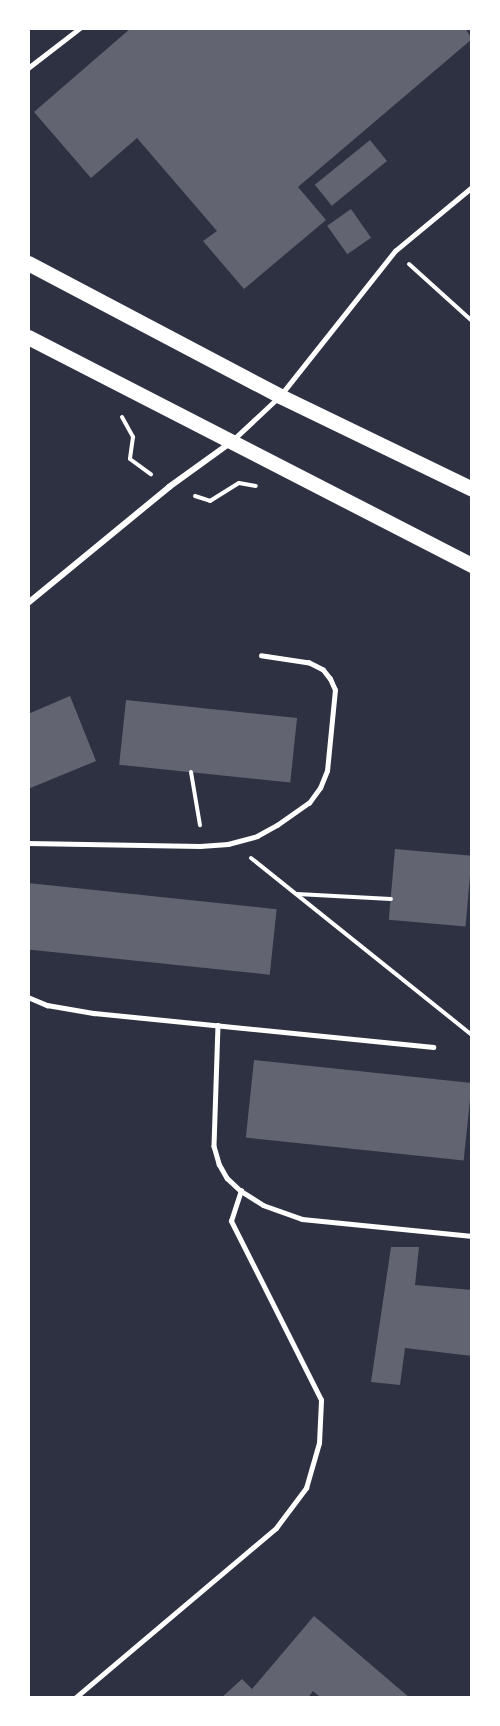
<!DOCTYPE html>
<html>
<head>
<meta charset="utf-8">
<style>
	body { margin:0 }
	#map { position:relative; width:500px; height:1726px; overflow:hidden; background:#2d3142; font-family:"Source Sans 3",sans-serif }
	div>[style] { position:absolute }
	.building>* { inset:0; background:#626471; transform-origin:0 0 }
	.path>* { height:4px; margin:-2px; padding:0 2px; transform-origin:2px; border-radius:2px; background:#fff }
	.service>* { height:4.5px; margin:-2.25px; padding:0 2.25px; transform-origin:2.25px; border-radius:2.25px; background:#fff }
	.minor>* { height:6px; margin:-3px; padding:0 3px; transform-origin:3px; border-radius:3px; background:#fff }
	.primary>* { height:15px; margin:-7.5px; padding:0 7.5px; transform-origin:7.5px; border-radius:7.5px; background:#fff }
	span { translate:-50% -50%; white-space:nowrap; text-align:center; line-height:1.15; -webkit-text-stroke:6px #fff; paint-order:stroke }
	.frame { position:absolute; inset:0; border:30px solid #fff; pointer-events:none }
</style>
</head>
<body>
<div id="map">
	<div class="building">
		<i style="clip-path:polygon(131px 28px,465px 28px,472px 39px,298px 187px,326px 220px,244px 289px,203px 241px,217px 231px,137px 138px,91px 178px,34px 112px)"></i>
		<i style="left:370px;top:140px;width:27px;height:71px;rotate:51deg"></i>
		<i style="left:351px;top:209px;width:35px;height:29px;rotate:55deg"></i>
		<i style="clip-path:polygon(70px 696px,96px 761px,28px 789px,28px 714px)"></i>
		<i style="left:126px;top:700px;width:172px;height:65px;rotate:6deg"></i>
		<i style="left:395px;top:849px;width:77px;height:71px;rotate:5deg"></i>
		<i style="left:28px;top:883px;width:250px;height:66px;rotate:6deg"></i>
		<i style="left:254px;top:1060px;width:219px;height:78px;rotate:6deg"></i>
		<i style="clip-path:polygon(391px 1247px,419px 1247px,415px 1285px,472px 1290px,472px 1356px,405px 1348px,400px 1385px,371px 1382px)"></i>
		<i style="clip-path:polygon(314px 1616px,410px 1698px,321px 1698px,313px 1691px,308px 1698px,221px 1698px,242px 1679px,252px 1689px)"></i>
	</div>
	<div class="path">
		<i style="left:409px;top:264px;width:85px;rotate:42.1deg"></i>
		<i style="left:122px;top:417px;width:23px;rotate:61deg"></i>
		<i style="left:133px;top:437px;width:22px;rotate:98deg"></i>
		<i style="left:130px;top:459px;width:26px;rotate:36deg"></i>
		<i style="left:195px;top:496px;width:16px;rotate:18deg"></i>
		<i style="left:210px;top:501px;width:34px;rotate:-32deg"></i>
		<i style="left:239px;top:483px;width:17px;rotate:10deg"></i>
		<i style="left:191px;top:772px;width:54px;rotate:80.4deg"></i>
		<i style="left:251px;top:858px;width:283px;rotate:38.7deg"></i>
		<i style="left:297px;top:894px;width:94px;rotate:3deg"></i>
	</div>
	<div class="service">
		<i style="left:28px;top:68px;width:66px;rotate:-37.6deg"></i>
		<i style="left:234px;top:439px;width:63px;rotate:-43.1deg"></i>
		<i style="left:280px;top:396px;width:185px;rotate:-51.6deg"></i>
		<i style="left:395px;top:251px;width:100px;rotate:-39.7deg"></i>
		<i style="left:28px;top:843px;width:172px;rotate:1deg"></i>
		<i style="left:200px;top:846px;width:28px;rotate:-4deg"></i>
		<i style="left:228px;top:844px;width:30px;rotate:-15deg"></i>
		<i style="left:257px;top:836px;width:23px;rotate:-29deg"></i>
		<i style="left:277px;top:825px;width:39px;rotate:-35deg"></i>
		<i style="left:309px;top:803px;width:19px;rotate:-54deg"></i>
		<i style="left:320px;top:788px;width:18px;rotate:-68deg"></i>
		<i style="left:327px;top:771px;width:81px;rotate:-84.4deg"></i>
		<i style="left:335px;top:690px;width:12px;rotate:-114deg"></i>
		<i style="left:330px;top:679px;width:11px;rotate:-128deg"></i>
		<i style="left:323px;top:670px;width:16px;rotate:-153deg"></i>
		<i style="left:309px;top:663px;width:48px;rotate:-171.5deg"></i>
		<i style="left:28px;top:997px;width:21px;rotate:23deg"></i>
		<i style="left:47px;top:1005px;width:48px;rotate:9.7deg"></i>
		<i style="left:94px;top:1013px;width:341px;rotate:5.7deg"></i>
		<i style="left:218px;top:1025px;width:121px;rotate:91.9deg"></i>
		<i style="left:214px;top:1146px;width:19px;rotate:74deg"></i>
		<i style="left:219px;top:1164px;width:16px;rotate:60deg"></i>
		<i style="left:227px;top:1178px;width:19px;rotate:43deg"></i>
		<i style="left:241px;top:1191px;width:26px;rotate:32deg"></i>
		<i style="left:263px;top:1205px;width:41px;rotate:19.7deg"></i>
		<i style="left:302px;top:1219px;width:171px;rotate:5.7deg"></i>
		<i style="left:75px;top:1698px;width:263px;rotate:-40.2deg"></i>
		<i style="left:276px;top:1528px;width:50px;rotate:-53.1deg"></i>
		<i style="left:306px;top:1488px;width:47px;rotate:-73.9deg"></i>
		<i style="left:319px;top:1443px;width:43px;rotate:-87.3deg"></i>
		<i style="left:321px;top:1400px;width:200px;rotate:-116.7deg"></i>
		<i style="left:231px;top:1221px;width:32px;rotate:-72deg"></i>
	</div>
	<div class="minor">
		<i style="left:28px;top:603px;width:183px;rotate:-39.4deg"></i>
		<i style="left:169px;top:487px;width:75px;rotate:-35.8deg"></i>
	</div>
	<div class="primary">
		<i style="left:28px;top:263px;width:285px;rotate:27.8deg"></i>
		<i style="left:280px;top:396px;width:213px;rotate:25.8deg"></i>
		<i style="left:28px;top:337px;width:499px;rotate:27.2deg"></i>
	</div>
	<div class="frame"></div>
</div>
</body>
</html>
